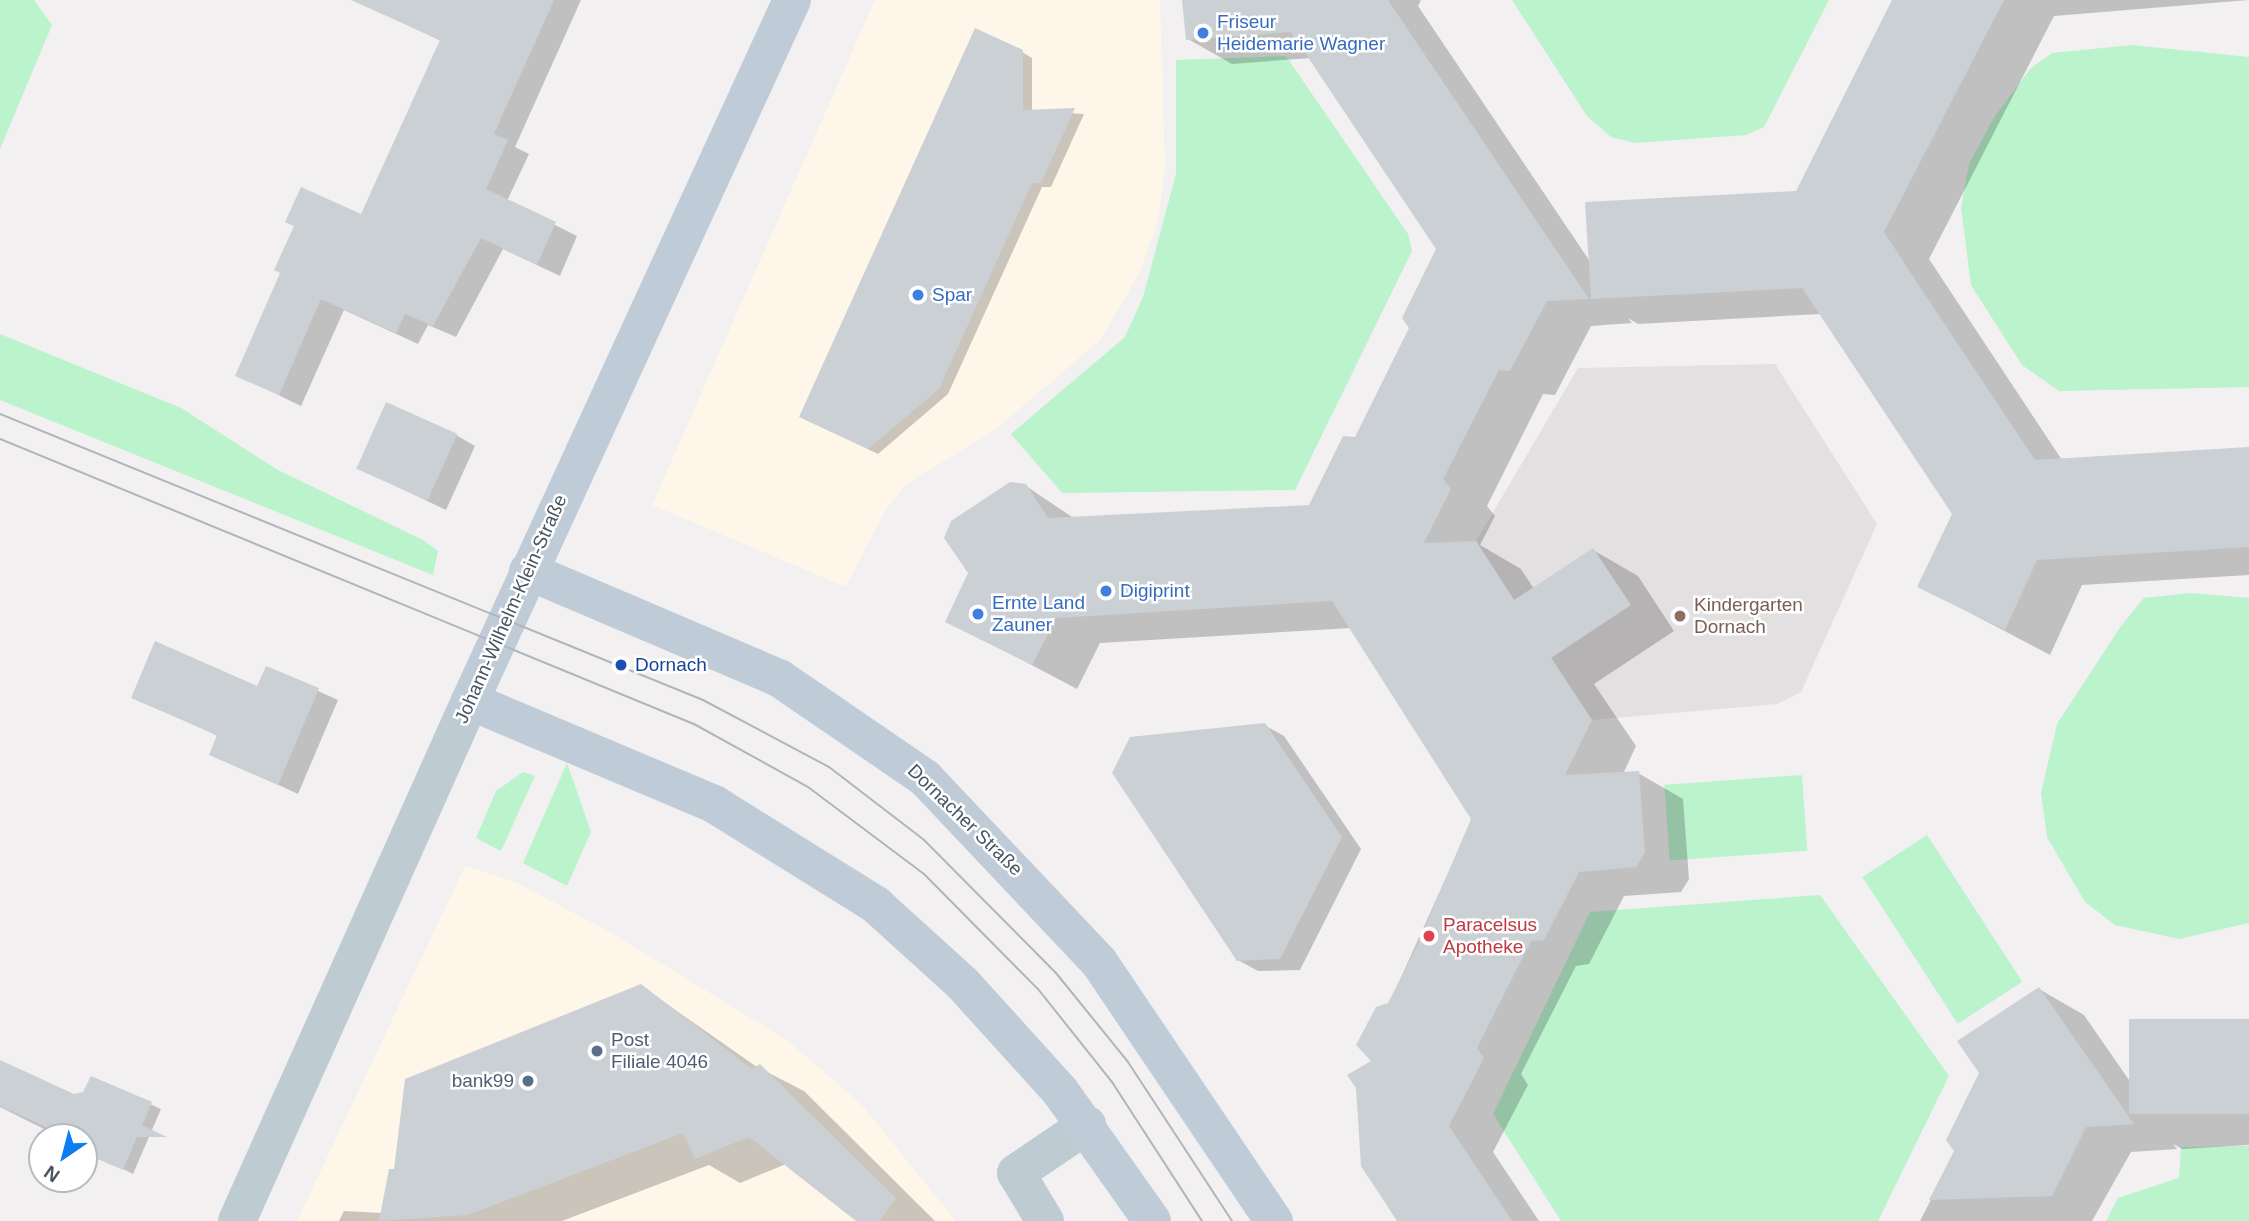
<!DOCTYPE html>
<html>
<head>
<meta charset="utf-8">
<style>
	body { margin:0 }
	#map { position:relative; width:2249px; height:1221px; overflow:hidden; background:#f2f0f0; font-family:Helvetica,sans-serif }
	div>[style] { position:absolute }
	.commercial>* { inset:0; background:#fdf6e9 }
	.education>* { inset:0; background:#e3e0e2 }
	.green>* { inset:0; background:#bbf3cd; transform-origin:0 0 }
	.shadow>* { inset:0; background:#0003 }
	.building>* { inset:0; background:#cbd0d5; transform-origin:0 0 }
	.street>* { height:38px; margin:-19px; padding:0 19px; transform-origin:19px; border-radius:19px; background:#bfcbd3 }
	.secondary>* { height:38px; margin:-19px; padding:0 19px; transform-origin:19px; border-radius:19px; background:#bfccd8 }
	.tram>* { height:2px; margin:-1px; padding:0 1px; transform-origin:1px; border-radius:1px; background:#b1b5bb }
	.dots>* { width:19px; height:19px; translate:-50% -50%; box-sizing:border-box; border:4px solid #fff; border-radius:50% }
	span { translate:-50% -50%; white-space:nowrap; text-align:center; line-height:1.15; -webkit-text-stroke:5px #fff; paint-order:stroke }
	.shop-label { font-size:19px; color:#366cbe }
	.left { translate:0 -50%; text-align:left }
	.education-label { font-size:19px; color:#785e54 }
	.street-label { font-size:19px; color:#46555f }
	.transit-label { font-size:19px; color:#164399 }
	.health-label { font-size:19px; color:#be3a42 }
	.service-label { font-size:19px; color:#4e5e75 }
	.right { translate:-100% -50%; text-align:right }
	.north { position:absolute; left:28px; top:1123px; width:70px; height:70px; box-sizing:border-box; background:#fff; border:2px solid #b5bbbf; border-radius:50%; rotate:215deg; font-size:19px; font-weight:700; line-height:28px; text-align:center; color:#46555f }
	.north::after { content:''; display:block; margin:auto; width:24px; height:32px; background:#0c7df0; clip-path:polygon(50% 0,100% 100%,50% 72%,0 100%) }
</style>
</head>
<body>
<div id="map">
	<div class="commercial">
		<i style="clip-path:polygon(875px 0,1160px 0,1165px 167px,1158px 222px,1140px 272px,1100px 340px,995px 430px,907px 484px,886px 509px,846px 587px,652px 505px)"></i>
		<i style="clip-path:polygon(465px 866px,516px 882px,615px 935px,787px 1040px,861px 1104px,956px 1221px,297px 1221px)"></i>
	</div>
	<div class="education">
		<i style="clip-path:polygon(1775px 364px,1877px 524px,1801px 692px,1777px 704px,1592px 720px,1476px 541px,1578px 368px)"></i>
	</div>
	<div class="green">
		<i style="clip-path:polygon(0 0,34px 0,52px 25px,0 149px)"></i>
		<i style="clip-path:polygon(1512px 0,1829px 0,1764px 127px,1746px 135px,1634px 143px,1611px 137px,1587px 116px)"></i>
		<i style="clip-path:polygon(2132px 45px,2249px 57px,2249px 387px,2059px 391px,2022px 365px,1971px 285px,1961px 208px,1969px 164px,1993px 119px,2030px 69px,2052px 53px)"></i>
		<i style="clip-path:polygon(1286px 56px,1408px 234px,1412px 251px,1295px 490px,1062px 493px,1011px 434px,1125px 337px,1143px 297px,1176px 174px,1176px 60px)"></i>
		<i style="clip-path:polygon(0 334px,181px 408px,278px 470px,423px 540px,438px 551px,433px 575px,0 400px)"></i>
		<i style="clip-path:polygon(2191px 593px,2249px 598px,2249px 923px,2179px 939px,2115px 925px,2085px 902px,2047px 837px,2041px 793px,2057px 724px,2121px 626px,2144px 598px)"></i>
		<i style="clip-path:polygon(567px 763px,591px 832px,567px 886px,523px 863px)"></i>
		<i style="clip-path:polygon(523px 772px,535px 776px,501px 851px,476px 838px,496px 791px)"></i>
		<i style="left:1802px;top:775px;width:76px;height:138px;rotate:86deg"></i>
		<i style="left:1927px;top:835px;width:175px;height:77px;rotate:57deg"></i>
		<i style="clip-path:polygon(1820px 895px,1949px 1076px,1878px 1221px,1561px 1221px,1493px 1114px,1590px 912px)"></i>
		<i style="clip-path:polygon(2249px 1146px,2249px 1221px,2106px 1221px,2118px 1198px,2179px 1178px,2181px 1147px)"></i>
	</div>
	<div class="shadow">
		<i style="clip-path:polygon(355px 0,581px 0,515px 147px,529px 154px,507px 201px,577px 236px,560px 276px,503px 249px,456px 337px,428px 325px,418px 344px,344px 310px,301px 406px,237px 375px,362px 217px,441px 41px)"></i>
		<i style="clip-path:polygon(1183px 0,1421px 0,1418px 6px,1591px 263px,1797px 192px,1893px 0,2249px 0,2054px 16px,1929px 259px,2062px 460px,2249px 449px,2249px 575px,2082px 585px,2050px 655px,1919px 586px,1954px 514px,1821px 314px,1638px 324px,1628px 318px,1632px 323px,1591px 326px,1555px 395px,1543px 394px,1487px 506px,1495px 516px,1480px 545px,1521px 569px,1534px 589px,1593px 550px,1638px 576px,1674px 631px,1594px 684px,1636px 746px,1623px 774px,1638px 773px,1683px 799px,1689px 879px,1681px 892px,1624px 896px,1589px 964px,1576px 966px,1521px 1074px,1528px 1085px,1493px 1152px,1539px 1221px,1399px 1221px,1374px 1062px,1389px 1004px,1473px 818px,1351px 628px,1100px 643px,1077px 689px,948px 621px,1026px 486px,1075px 519px,1310px 507px,1356px 438px,1411px 327px,1438px 249px,1311px 58px,1232px 64px,1188px 39px)"></i>
		<i style="clip-path:polygon(1022px 52px,1032px 58px,1032px 111px,1084px 114px,1051px 187px,1042px 187px,948px 394px,878px 454px,811px 422px)"></i>
		<i style="clip-path:polygon(456px 435px,475px 446px,446px 510px,358px 468px)"></i>
		<i style="clip-path:polygon(267px 668px,338px 700px,298px 794px,211px 754px,218px 736px,133px 697px,258px 688px)"></i>
		<i style="clip-path:polygon(1264px 725px,1284px 736px,1361px 849px,1300px 970px,1258px 971px,1238px 960px)"></i>
		<i style="clip-path:polygon(641px 986px,757px 1067px,804px 1091px,935px 1221px,859px 1221px,786px 1164px,740px 1183px,709px 1165px,562px 1221px,339px 1221px,344px 1211px,382px 1213px,396px 1171px)"></i>
		<i style="clip-path:polygon(2039px 989px,2084px 1015px,2136px 1090px,2249px 1021px,2249px 1145px,2182px 1149px,2173px 1144px,2177px 1149px,2131px 1152px,2092px 1221px,1920px 1221px)"></i>
		<i style="clip-path:polygon(0 1062px,73px 1096px,84px 1094px,91px 1078px,161px 1109px,133px 1174px,84px 1149px,84px 1137px,60px 1137px,0 1107px)"></i>
	</div>
	<div class="building">
		<i style="clip-path:polygon(351px 0,554px 0,494px 134px,508px 140px,486px 189px,556px 222px,537px 265px,481px 238px,433px 326px,405px 314px,396px 333px,321px 299px,279px 395px,235px 376px,280px 273px,274px 270px,294px 226px,285px 222px,301px 187px,361px 214px,440px 40px)"></i>
		<i style="clip-path:polygon(1182px 0,1388px 0,1589px 299px,1547px 301px,1510px 371px,1499px 370px,1443px 479px,1451px 489px,1424px 543px,1476px 541px,1514px 600px,1593px 548px,1631px 605px,1551px 658px,1592px 720px,1565px 775px,1639px 771px,1645px 853px,1636px 867px,1579px 872px,1544px 940px,1531px 941px,1477px 1048px,1484px 1058px,1449px 1126px,1512px 1221px,1397px 1221px,1361px 1166px,1356px 1088px,1347px 1075px,1371px 1061px,1356px 1045px,1376px 1007px,1388px 1003px,1416px 948px,1471px 819px,1332px 601px,1056px 618px,1032px 665px,945px 622px,968px 573px,944px 538px,951px 521px,1010px 482px,1026px 484px,1048px 518px,1309px 505px,1343px 436px,1355px 437px,1409px 328px,1402px 318px,1436px 249px,1291px 32px,1186px 40px)"></i>
		<i style="clip-path:polygon(1892px 0,2004px 0,1884px 232px,1918px 284px,2035px 460px,2249px 447px,2249px 547px,2037px 560px,2005px 630px,1917px 587px,1952px 514px,1802px 288px,1591px 299px,1585px 202px,1796px 191px)"></i>
		<i style="clip-path:polygon(975px 28px,1023px 50px,1023px 110px,1075px 108px,1041px 183px,1032px 183px,939px 389px,868px 449px,799px 417px)"></i>
		<i style="left:386px;top:402px;width:78px;height:73px;rotate:24deg"></i>
		<i style="clip-path:polygon(155px 641px,257px 686px,266px 666px,319px 688px,278px 785px,209px 755px,217px 735px,131px 698px)"></i>
		<i style="clip-path:polygon(1265px 723px,1342px 837px,1280px 959px,1237px 961px,1112px 773px,1130px 737px)"></i>
		<i style="clip-path:polygon(641px 984px,752px 1069px,760px 1064px,896px 1198px,880px 1221px,856px 1221px,749px 1137px,695px 1159px,683px 1133px,468px 1215px,379px 1221px,389px 1169px,394px 1169px,405px 1079px)"></i>
		<i style="clip-path:polygon(2039px 987px,2134px 1124px,2086px 1127px,2052px 1196px,1929px 1200px,1954px 1151px,1946px 1140px,1979px 1073px,1957px 1041px)"></i>
		<i style="left:2249px;top:1019px;width:95px;height:120px;rotate:90deg"></i>
		<i style="clip-path:polygon(0 1060px,74px 1094px,83px 1092px,91px 1076px,152px 1102px,142px 1125px,167px 1137px,137px 1137px,123px 1170px,84px 1153px,84px 1137px,55px 1137px,57px 1132px,0 1106px)"></i>
	</div>
	<div class="street">
		<i style="left:237px;top:1221px;width:570px;rotate:-65.86deg"></i>
		<i style="left:1045px;top:1221px;width:56px;rotate:-121.1deg"></i>
		<i style="left:1016px;top:1173px;width:86px;rotate:-34.1deg"></i>
	</div>
	<div class="secondary">
		<i style="left:792px;top:0;width:771px;rotate:114.67deg"></i>
		<i style="left:470px;top:701px;width:265px;rotate:22.9deg"></i>
		<i style="left:714px;top:804px;width:191px;rotate:31.9deg"></i>
		<i style="left:876px;top:905px;width:118px;rotate:42.2deg"></i>
		<i style="left:963px;top:984px;width:144px;rotate:47.8deg"></i>
		<i style="left:1060px;top:1091px;width:159px;rotate:54.7deg"></i>
		<i style="left:528px;top:571px;width:273px;rotate:23.1deg"></i>
		<i style="left:779px;top:678px;width:177px;rotate:34.4deg"></i>
		<i style="left:925px;top:778px;width:253px;rotate:46.6deg"></i>
		<i style="left:1099px;top:962px;width:313px;rotate:56deg"></i>
	</div>
	<div class="tram">
		<i style="left:0;top:414px;width:759px;rotate:22.14deg"></i>
		<i style="left:703px;top:700px;width:143px;rotate:28deg"></i>
		<i style="left:829px;top:767px;width:120px;rotate:37.5deg"></i>
		<i style="left:924px;top:840px;width:187px;rotate:45.2deg"></i>
		<i style="left:1056px;top:973px;width:114px;rotate:51deg"></i>
		<i style="left:1128px;top:1062px;width:190px;rotate:56.8deg"></i>
		<i style="left:0;top:439px;width:750px;rotate:22.33deg"></i>
		<i style="left:694px;top:724px;width:130px;rotate:28.9deg"></i>
		<i style="left:808px;top:787px;width:145px;rotate:36.9deg"></i>
		<i style="left:924px;top:874px;width:162px;rotate:45.3deg"></i>
		<i style="left:1038px;top:989px;width:119px;rotate:51.5deg"></i>
		<i style="left:1112px;top:1082px;width:166px;rotate:57.1deg"></i>
	</div>
	<div class="dots">
		<i style="left:1203px;top:33px;background:#3f7fe0"></i>
		<i style="left:918px;top:295px;background:#3f7fe0"></i>
		<i style="left:1106px;top:591px;background:#3f7fe0"></i>
		<i style="left:978px;top:614px;background:#3f7fe0"></i>
		<i style="left:1680px;top:616px;background:#8d6e63"></i>
		<i style="left:621px;top:665px;background:#1a4fb4"></i>
		<i style="left:1429px;top:936px;background:#e0444e"></i>
		<i style="left:597px;top:1051px;background:#5c6f8a"></i>
		<i style="left:528px;top:1081px;background:#5c6f8a"></i>
	</div>
	<div class="shop-label">
		<span class="left" style="left:1217px;top:33px">Friseur<br>Heidemarie Wagner</span>
		<span class="left" style="left:932px;top:295px">Spar</span>
		<span class="left" style="left:1120px;top:591px">Digiprint</span>
		<span class="left" style="left:992px;top:614px">Ernte Land<br>Zauner</span>
	</div>
	<div class="education-label">
		<span class="left" style="left:1694px;top:616px">Kindergarten<br>Dornach</span>
	</div>
	<div class="street-label">
		<span style="left:511px;top:609px;rotate:-66deg">Johann-Wilhelm-Klein-Straße</span>
		<span style="left:965px;top:820px;rotate:44deg">Dornacher Straße</span>
	</div>
	<div class="transit-label">
		<span class="left" style="left:635px;top:665px">Dornach</span>
	</div>
	<div class="health-label">
		<span class="left" style="left:1443px;top:936px">Paracelsus<br>Apotheke</span>
	</div>
	<div class="service-label">
		<span class="left" style="left:611px;top:1051px">Post<br>Filiale 4046</span>
		<span class="right" style="left:514px;top:1081px">bank99</span>
	</div>
	<div class="north">N</div>
</div>
</body>
</html>
